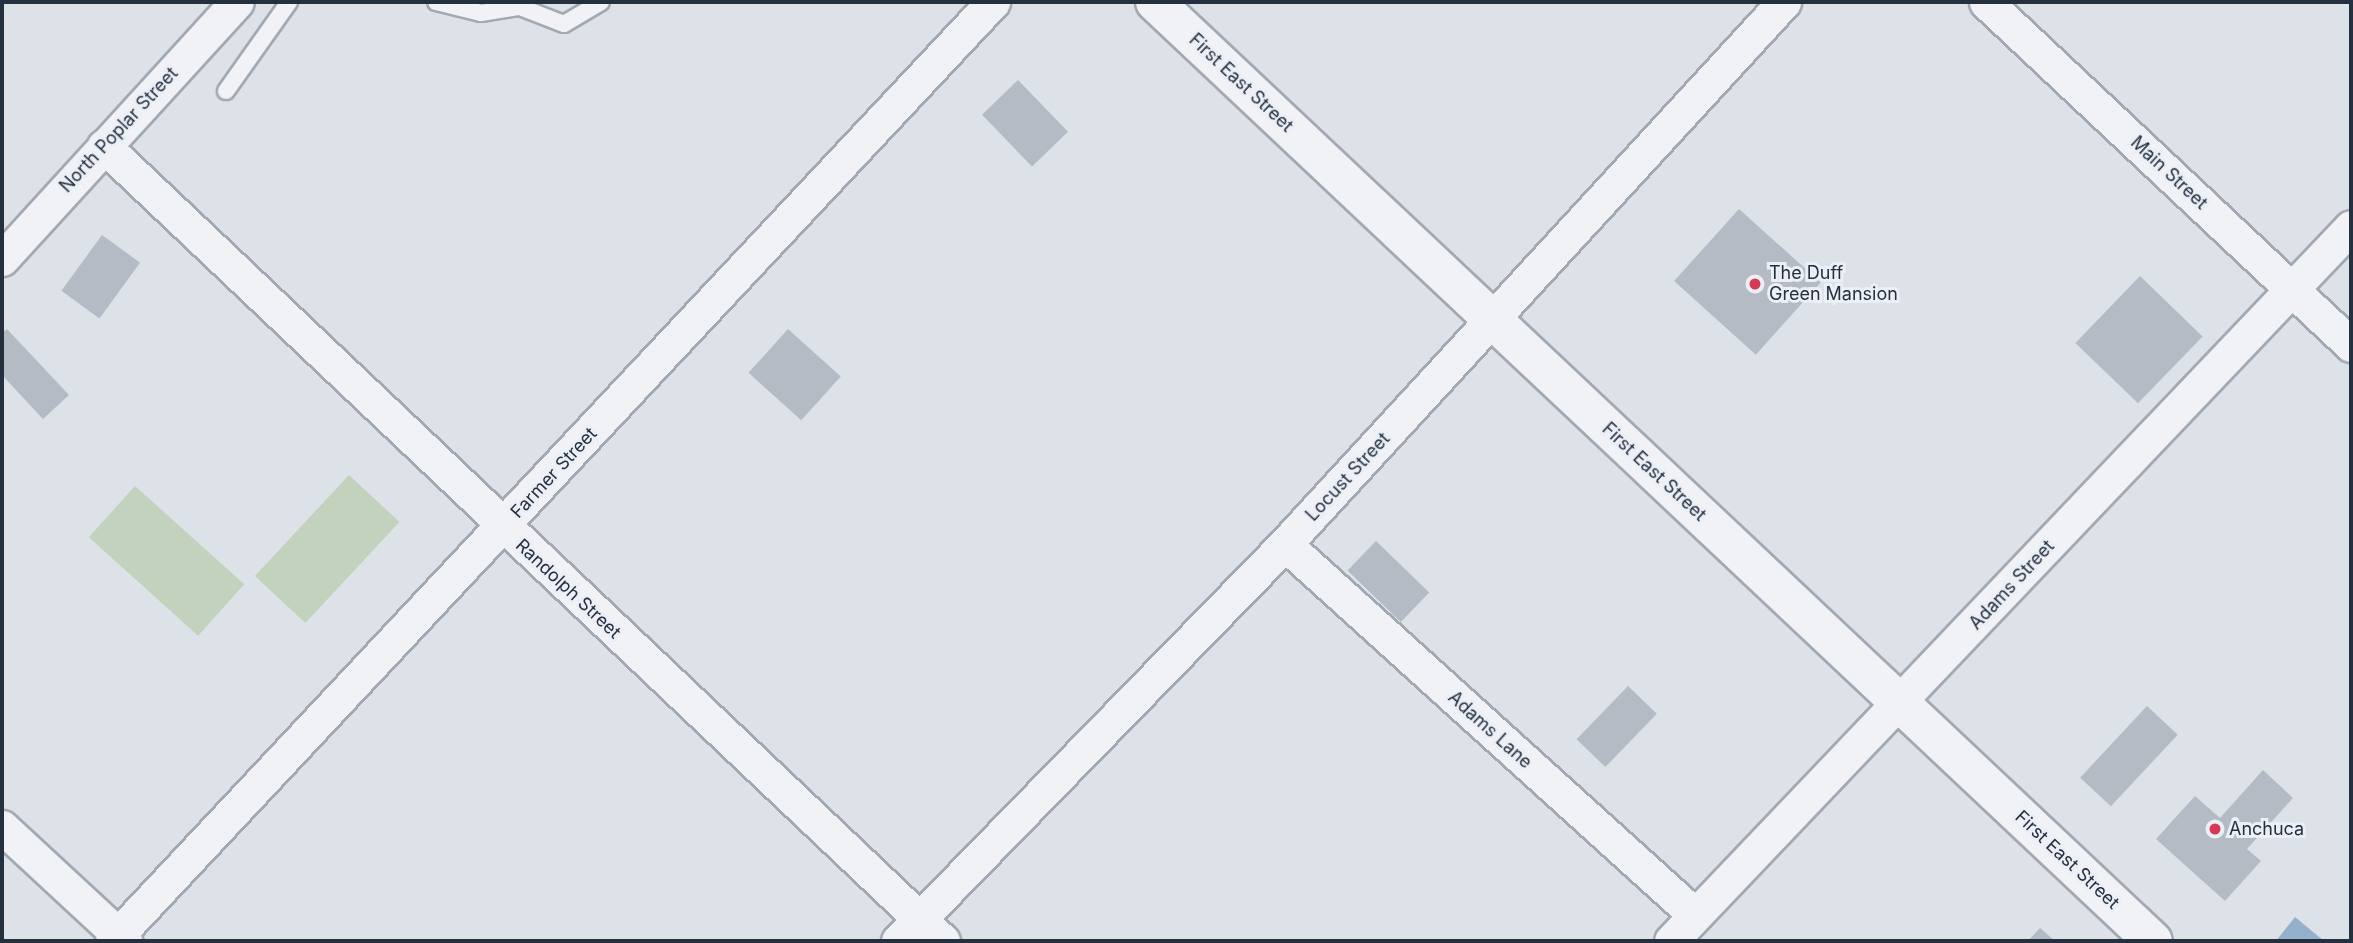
<!DOCTYPE html>
<html>
<head>
<meta charset="utf-8">
<style>
	body { margin:0 }
	#map { position:relative; width:2353px; height:943px; overflow:hidden; background:#dde2e8; font-family:Inter,sans-serif }
	div>[style] { position:absolute }
	.green>* { inset:0; background:#c3d2bd; transform-origin:0 0 }
	.water>* { inset:0; background:#95b0cb }
	.building>* { inset:0; background:#b4bbc5; transform-origin:0 0 }
	.roads { filter:drop-shadow(2px 0 #a2a9b2) drop-shadow(-2px 0 #a2a9b2) drop-shadow(0 2px #a2a9b2) drop-shadow(0 -2px #a2a9b2) }
	.service>* { height:16px; margin:-8px; padding:0 8px; transform-origin:8px; border-radius:8px; background:#f0f2f6 }
	.minor>* { height:33px; margin:-16.5px; padding:0 16.5px; transform-origin:16.5px; border-radius:16.5px; background:#f0f2f6 }
	.tertiary>* { height:38px; margin:-19px; padding:0 19px; transform-origin:19px; border-radius:19px; background:#f0f2f6 }
	.dots>* { width:19px; height:19px; translate:-50% -50%; box-sizing:border-box; border:4px solid #ecf0f6; border-radius:50% }
	span { translate:-50% -50%; white-space:nowrap; text-align:center; line-height:1.15; -webkit-text-stroke:6px #ecf0f6; paint-order:stroke }
	.street-label { font-size:18px; color:#25303f }
	.poi-label { font-size:18px; color:#25303f }
	.left { translate:0 -50%; text-align:left }
	.frame { position:absolute; inset:0; border:4px solid #25303f; pointer-events:none }
</style>
</head>
<body>
<div id="map">
	<div class="green">
		<i style="left:349px;top:475px;width:69px;height:138px;rotate:43deg"></i>
		<i style="left:135px;top:486px;width:147px;height:69px;rotate:42deg"></i>
	</div>
	<div class="water">
		<i style="clip-path:polygon(2295px 917px,2324px 941px,2276px 941px)"></i>
	</div>
	<div class="building">
		<i style="left:1018px;top:80px;width:72px;height:50px;rotate:46deg"></i>
		<i style="left:1739px;top:209px;width:110px;height:97px;rotate:42deg"></i>
		<i style="left:102px;top:235px;width:47px;height:69px;rotate:36deg"></i>
		<i style="left:2140px;top:276px;width:87px;height:93px;rotate:44deg"></i>
		<i style="clip-path:polygon(7px 329px,69px 395px,43px 419px,2px 375px,2px 333px)"></i>
		<i style="left:788px;top:329px;width:71px;height:59px;rotate:42deg"></i>
		<i style="left:1376px;top:541px;width:74px;height:41px;rotate:44deg"></i>
		<i style="left:1628px;top:686px;width:40px;height:74px;rotate:44deg"></i>
		<i style="left:2147px;top:706px;width:42px;height:98px;rotate:43deg"></i>
		<i style="clip-path:polygon(2263px 770px,2293px 798px,2247px 849px,2261px 861px,2225px 901px,2156px 839px,2195px 796px,2220px 818px)"></i>
		<i style="clip-path:polygon(2040px 928px,2055px 941px,2028px 941px)"></i>
	</div>
	<div class="roads">
		<div class="service">
			<i style="left:436px;top:2px;width:46px;rotate:13.7deg"></i>
			<i style="left:481px;top:13px;width:39px;rotate:-9deg"></i>
			<i style="left:520px;top:7px;width:47px;rotate:21.1deg"></i>
			<i style="left:564px;top:24px;width:43px;rotate:-30.7deg"></i>
			<i style="left:226px;top:91px;width:109px;rotate:-54.7deg"></i>
		</div>
		<div class="minor">
			<i style="left:1986px;top:2px;width:501px;rotate:43.22deg"></i>
			<i style="left:104px;top:146px;width:1156px;rotate:43.46deg"></i>
			<i style="left:2px;top:259px;width:348px;rotate:-47.6deg"></i>
			<i style="left:1285px;top:544px;width:553px;rotate:42.14deg"></i>
			<i style="left:2px;top:827px;width:168px;rotate:42.8deg"></i>
			<i style="left:112px;top:941px;width:1288px;rotate:-46.83deg"></i>
			<i style="left:898px;top:941px;width:554px;rotate:-45.73deg"></i>
			<i style="left:1285px;top:544px;width:737px;rotate:-47.37deg"></i>
			<i style="left:1671px;top:941px;width:986px;rotate:-46.4deg"></i>
		</div>
		<div class="tertiary">
			<i style="left:1155px;top:2px;width:1370px;rotate:43.26deg"></i>
		</div>
	</div>
	<div class="dots">
		<i style="left:1755px;top:284px;background:#d73854"></i>
		<i style="left:2215px;top:829px;background:#d73854"></i>
	</div>
	<div class="street-label">
		<span style="left:1241px;top:83px;rotate:43deg">First East Street</span>
		<span style="left:119px;top:130px;rotate:-47deg">North Poplar Street</span>
		<span style="left:2169px;top:173px;rotate:43deg">Main Street</span>
		<span style="left:1654px;top:472px;rotate:43deg">First East Street</span>
		<span style="left:554px;top:473px;rotate:-47deg">Farmer Street</span>
		<span style="left:1348px;top:477px;rotate:-47deg">Locust Street</span>
		<span style="left:2012px;top:585px;rotate:-47deg">Adams Street</span>
		<span style="left:568px;top:589px;rotate:43deg">Randolph Street</span>
		<span style="left:1490px;top:730px;rotate:42deg">Adams Lane</span>
		<span style="left:2067px;top:860px;rotate:43deg">First East Street</span>
	</div>
	<div class="poi-label">
		<span class="left" style="left:1769px;top:284px">The Duff<br>Green Mansion</span>
		<span class="left" style="left:2229px;top:829px">Anchuca</span>
	</div>
	<div class="frame"></div>
</div>
</body>
</html>
